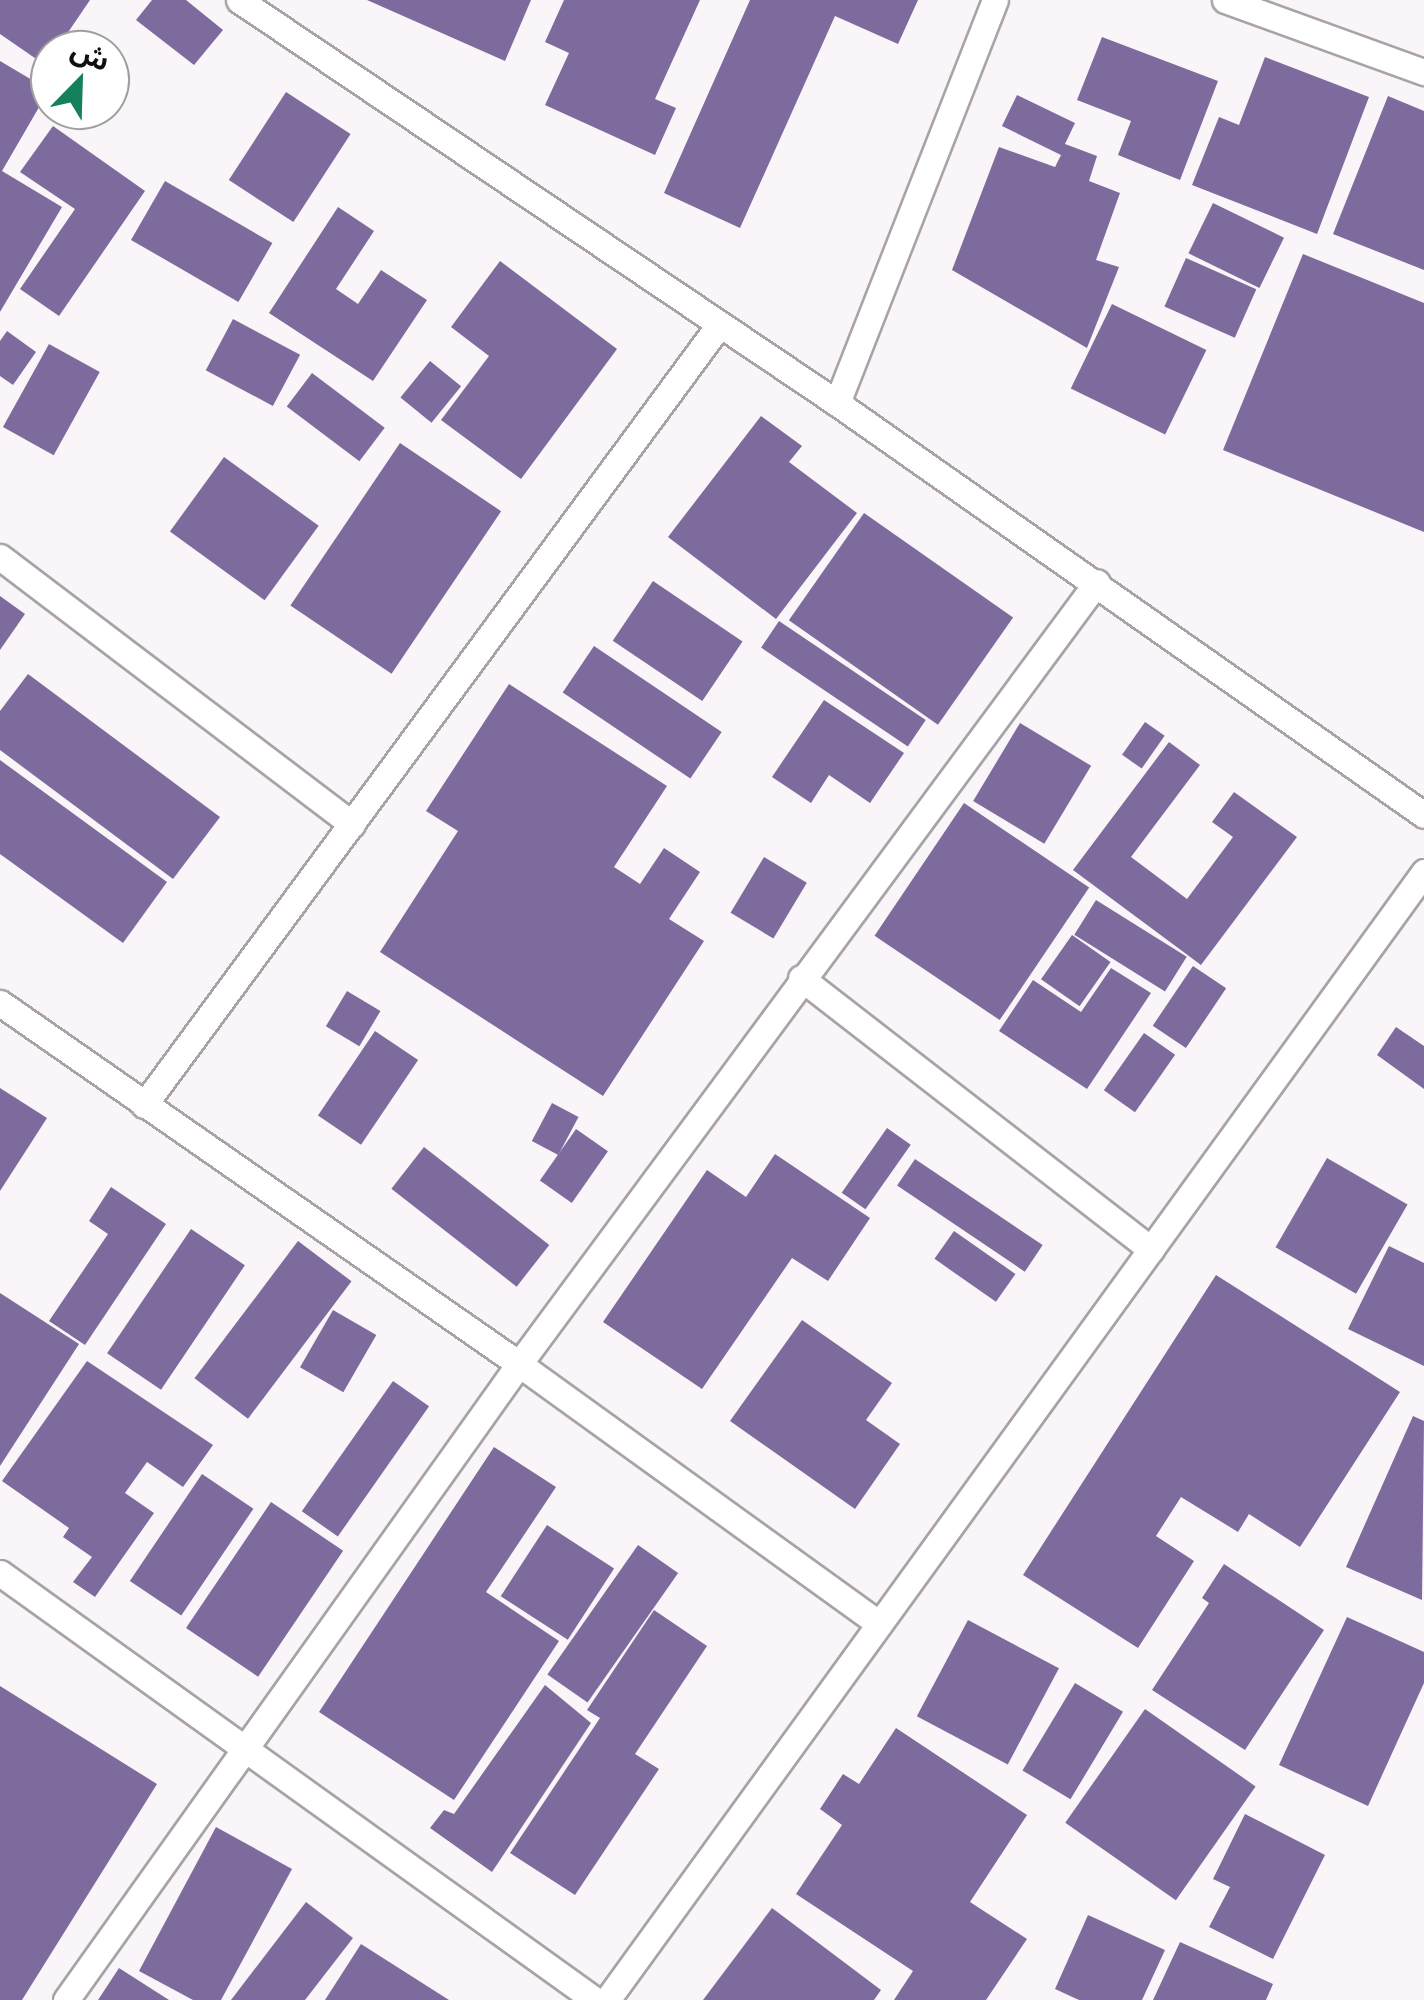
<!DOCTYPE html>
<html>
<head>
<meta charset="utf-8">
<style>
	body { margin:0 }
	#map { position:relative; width:1424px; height:2000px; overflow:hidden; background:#faf5f9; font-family:"Open Sans","Noto Sans Arabic",sans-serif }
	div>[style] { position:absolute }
	.building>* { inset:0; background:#7e6b9d; transform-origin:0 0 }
	.roads { filter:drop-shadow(2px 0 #a8a3a7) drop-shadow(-2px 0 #a8a3a7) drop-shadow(0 2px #a8a3a7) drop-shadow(0 -2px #a8a3a7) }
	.lane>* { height:25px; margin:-12.5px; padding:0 12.5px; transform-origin:12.5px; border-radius:12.5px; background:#fff }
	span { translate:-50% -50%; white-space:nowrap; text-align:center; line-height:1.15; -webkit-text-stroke:9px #fff; paint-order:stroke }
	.north { position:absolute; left:30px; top:30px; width:100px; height:100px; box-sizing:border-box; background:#fff; border:2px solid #a09f9f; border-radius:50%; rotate:23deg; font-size:28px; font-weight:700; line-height:40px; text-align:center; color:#110f10 }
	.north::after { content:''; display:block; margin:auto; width:35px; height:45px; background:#14805c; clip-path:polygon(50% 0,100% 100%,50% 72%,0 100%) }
</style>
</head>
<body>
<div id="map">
	<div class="building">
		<i style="clip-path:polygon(0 0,90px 0,56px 50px,50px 50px,45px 65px,0 34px)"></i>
		<i style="clip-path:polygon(152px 0,186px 0,223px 30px,194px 65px,136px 20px)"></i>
		<i style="clip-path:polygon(367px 0,531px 0,505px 61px)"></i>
		<i style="clip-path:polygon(564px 0,700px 0,655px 99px,676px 108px,655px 155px,545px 105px,569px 53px,545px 42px)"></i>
		<i style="clip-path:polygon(750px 0,918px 0,898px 44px,835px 16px,740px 228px,664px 193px)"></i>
		<i style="clip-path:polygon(1102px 37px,1218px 81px,1180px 180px,1118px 155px,1131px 121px,1077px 100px)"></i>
		<i style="clip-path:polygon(1265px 57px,1369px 97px,1317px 234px,1192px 185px,1219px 117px,1239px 125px)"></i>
		<i style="clip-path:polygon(0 61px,49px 90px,2px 171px,62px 207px,0 312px)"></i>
		<i style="left:286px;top:92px;width:77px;height:105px;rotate:33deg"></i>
		<i style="clip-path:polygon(1017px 95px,1075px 123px,1065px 144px,1097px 156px,1089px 181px,1120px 193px,1096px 260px,1119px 267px,1087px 348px,952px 270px,999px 147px,1055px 167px,1061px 155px,1002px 126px)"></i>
		<i style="clip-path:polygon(1388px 96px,1424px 111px,1424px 270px,1333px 234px)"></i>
		<i style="clip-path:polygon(53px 126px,145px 191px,59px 316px,20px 289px,75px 209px,20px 172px)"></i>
		<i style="left:165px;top:181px;width:124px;height:68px;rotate:30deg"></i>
		<i style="left:1213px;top:203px;width:79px;height:56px;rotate:26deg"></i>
		<i style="clip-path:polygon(338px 207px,374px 231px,336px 289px,358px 304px,381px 270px,427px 300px,373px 381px,269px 313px)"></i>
		<i style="clip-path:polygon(1303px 254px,1424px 303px,1424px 532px,1223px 450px)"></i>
		<i style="left:1186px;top:258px;width:77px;height:53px;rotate:24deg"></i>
		<i style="clip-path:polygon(500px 261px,617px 349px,521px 479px,441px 420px,489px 356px,451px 327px)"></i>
		<i style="left:1112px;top:304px;width:105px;height:94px;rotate:26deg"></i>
		<i style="left:233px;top:319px;width:76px;height:58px;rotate:28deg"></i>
		<i style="clip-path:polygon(7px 331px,36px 352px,13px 385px,0 376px,0 341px)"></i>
		<i style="left:49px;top:344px;width:58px;height:95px;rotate:29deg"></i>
		<i style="left:430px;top:361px;width:40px;height:47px;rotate:39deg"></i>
		<i style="left:312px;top:373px;width:91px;height:42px;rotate:37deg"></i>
		<i style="clip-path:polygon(761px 416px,802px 446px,789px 462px,857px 513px,776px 619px,668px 537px)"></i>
		<i style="left:400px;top:443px;width:122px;height:196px;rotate:34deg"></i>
		<i style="left:224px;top:457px;width:117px;height:92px;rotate:36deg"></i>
		<i style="left:864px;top:513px;width:182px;height:131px;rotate:35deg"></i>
		<i style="left:653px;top:581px;width:108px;height:72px;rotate:34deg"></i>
		<i style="clip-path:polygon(0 596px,25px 614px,0 650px)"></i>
		<i style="left:779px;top:621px;width:177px;height:32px;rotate:34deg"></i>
		<i style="left:594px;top:646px;width:154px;height:56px;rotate:34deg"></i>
		<i style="clip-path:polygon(28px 674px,220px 817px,173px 879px,0 750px,0 711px)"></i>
		<i style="clip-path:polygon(509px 684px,667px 786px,614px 867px,640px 884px,664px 848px,700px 872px,669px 919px,704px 941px,603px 1096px,380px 952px,458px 831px,426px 811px)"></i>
		<i style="clip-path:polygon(824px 700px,904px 753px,870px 803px,829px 775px,811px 803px,772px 777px)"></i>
		<i style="left:1145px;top:722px;width:24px;height:40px;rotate:35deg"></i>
		<i style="left:1020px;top:723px;width:83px;height:91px;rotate:31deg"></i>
		<i style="clip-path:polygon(1169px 742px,1200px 765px,1131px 857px,1187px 899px,1233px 837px,1212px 822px,1234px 792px,1297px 837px,1201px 965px,1073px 870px)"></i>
		<i style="clip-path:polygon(0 760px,167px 882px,123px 943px,0 854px)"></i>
		<i style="left:964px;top:803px;width:151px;height:160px;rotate:34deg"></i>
		<i style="left:764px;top:857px;width:50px;height:65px;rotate:31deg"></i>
		<i style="left:1096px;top:900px;width:107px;height:41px;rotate:32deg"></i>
		<i style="left:1072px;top:935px;width:47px;height:54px;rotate:35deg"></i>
		<i style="left:1193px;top:966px;width:40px;height:72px;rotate:34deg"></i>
		<i style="clip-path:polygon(1111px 968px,1151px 993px,1087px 1089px,999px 1031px,1033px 980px,1081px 1012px)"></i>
		<i style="left:347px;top:991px;width:39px;height:41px;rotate:31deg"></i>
		<i style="clip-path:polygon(1396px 1027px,1424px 1046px,1424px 1089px,1377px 1055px)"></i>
		<i style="left:375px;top:1031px;width:52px;height:102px;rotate:34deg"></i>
		<i style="left:1144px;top:1033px;width:38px;height:70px;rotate:35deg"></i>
		<i style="clip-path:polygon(0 1088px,47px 1118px,0 1191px)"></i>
		<i style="left:552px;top:1103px;width:30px;height:43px;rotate:28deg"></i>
		<i style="left:887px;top:1128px;width:29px;height:79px;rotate:35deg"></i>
		<i style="left:576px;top:1129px;width:39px;height:63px;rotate:35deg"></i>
		<i style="left:424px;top:1147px;width:159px;height:53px;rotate:38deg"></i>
		<i style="clip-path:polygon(775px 1154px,870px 1218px,828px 1281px,792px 1258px,702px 1389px,603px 1322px,707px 1170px,746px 1197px)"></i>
		<i style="left:1327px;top:1158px;width:93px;height:103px;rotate:30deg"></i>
		<i style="left:915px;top:1159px;width:154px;height:32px;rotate:34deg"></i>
		<i style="clip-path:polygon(111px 1187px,166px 1224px,85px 1345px,49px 1321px,108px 1234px,89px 1221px)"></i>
		<i style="left:191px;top:1229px;width:65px;height:150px;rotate:34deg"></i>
		<i style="left:954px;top:1231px;width:75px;height:34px;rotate:35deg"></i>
		<i style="left:298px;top:1241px;width:67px;height:172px;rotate:37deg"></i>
		<i style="clip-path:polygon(1389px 1246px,1424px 1263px,1424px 1366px,1348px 1329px)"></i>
		<i style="clip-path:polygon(1216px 1275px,1400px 1392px,1300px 1547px,1249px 1514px,1238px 1532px,1181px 1497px,1156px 1536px,1194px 1561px,1138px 1648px,1023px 1575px)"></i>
		<i style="clip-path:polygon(0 1293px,79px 1344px,0 1466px)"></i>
		<i style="left:333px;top:1310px;width:50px;height:66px;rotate:30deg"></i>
		<i style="clip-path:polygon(802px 1320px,892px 1383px,866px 1420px,900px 1444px,855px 1509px,730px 1421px)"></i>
		<i style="clip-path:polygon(87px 1361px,213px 1445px,183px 1487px,147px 1462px,125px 1493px,154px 1513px,95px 1597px,73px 1582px,92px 1557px,63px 1537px,69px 1528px,2px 1481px)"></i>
		<i style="left:393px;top:1381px;width:44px;height:159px;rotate:35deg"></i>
		<i style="clip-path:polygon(1413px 1416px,1424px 1421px,1422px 1600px,1346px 1567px)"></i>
		<i style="clip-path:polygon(494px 1447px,556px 1487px,486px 1592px,559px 1641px,454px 1800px,319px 1712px)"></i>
		<i style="left:202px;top:1474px;width:62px;height:129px;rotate:34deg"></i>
		<i style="left:271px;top:1502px;width:87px;height:152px;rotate:34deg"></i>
		<i style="left:547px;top:1525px;width:80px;height:85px;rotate:33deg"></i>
		<i style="left:638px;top:1545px;width:49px;height:158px;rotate:35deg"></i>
		<i style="clip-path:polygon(1224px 1564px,1324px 1630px,1245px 1750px,1152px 1690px,1209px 1603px,1202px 1598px)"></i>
		<i style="clip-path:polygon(654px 1610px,707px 1646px,635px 1754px,659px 1769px,575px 1895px,510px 1853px,600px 1718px,587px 1710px)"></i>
		<i style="clip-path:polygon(1347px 1617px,1424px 1652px,1424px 1683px,1368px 1806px,1279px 1765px)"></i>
		<i style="left:968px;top:1620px;width:103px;height:109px;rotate:28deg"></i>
		<i style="left:1075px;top:1683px;width:56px;height:102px;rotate:31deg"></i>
		<i style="clip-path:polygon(545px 1685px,591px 1723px,492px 1872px,430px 1828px,444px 1810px,454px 1814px)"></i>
		<i style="clip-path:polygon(0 1686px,157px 1784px,22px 2000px,0 2000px)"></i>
		<i style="left:1145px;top:1709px;width:135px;height:139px;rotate:35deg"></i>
		<i style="clip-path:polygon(896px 1728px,1027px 1815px,970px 1902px,1027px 1939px,986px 2000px,894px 2000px,913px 1971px,796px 1894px,842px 1825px,820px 1809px,843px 1774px,859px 1784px)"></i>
		<i style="clip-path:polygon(1245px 1814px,1325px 1855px,1273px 1959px,1209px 1927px,1230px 1887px,1213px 1879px)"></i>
		<i style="clip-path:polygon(216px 1827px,292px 1869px,221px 2000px,193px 2000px,139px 1971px)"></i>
		<i style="clip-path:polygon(306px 1902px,353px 1938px,305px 2000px,231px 2000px)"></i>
		<i style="clip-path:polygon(772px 1908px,881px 1990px,874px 2000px,703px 2000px)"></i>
		<i style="clip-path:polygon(1088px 1915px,1165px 1950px,1142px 2000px,1079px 2000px,1055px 1989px)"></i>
		<i style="clip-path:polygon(1180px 1942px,1273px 1984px,1266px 2000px,1153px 2000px)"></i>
		<i style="clip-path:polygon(361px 1944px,449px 2000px,325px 2000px)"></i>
		<i style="clip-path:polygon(119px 1968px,169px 2000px,98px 2000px)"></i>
	</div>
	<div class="roads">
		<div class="lane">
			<i style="left:239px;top:0;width:721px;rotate:33.98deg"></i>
			<i style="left:837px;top:403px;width:717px;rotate:35.06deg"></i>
			<i style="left:1225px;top:0;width:212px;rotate:19.9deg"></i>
			<i style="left:837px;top:403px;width:433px;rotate:-68.6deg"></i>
			<i style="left:0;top:557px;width:442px;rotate:37.2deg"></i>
			<i style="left:801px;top:978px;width:443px;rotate:37.8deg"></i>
			<i style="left:0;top:1003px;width:632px;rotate:34.82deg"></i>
			<i style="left:519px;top:1364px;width:444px;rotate:35.8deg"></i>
			<i style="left:144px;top:1105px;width:969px;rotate:-53.6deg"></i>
			<i style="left:0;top:1573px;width:732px;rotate:35.67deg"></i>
			<i style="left:66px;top:2000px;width:781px;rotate:-54.54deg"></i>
			<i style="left:519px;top:1364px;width:972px;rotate:-53.53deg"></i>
			<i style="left:607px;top:2000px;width:1393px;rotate:-54.08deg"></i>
		</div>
	</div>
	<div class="north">ش</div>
</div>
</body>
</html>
